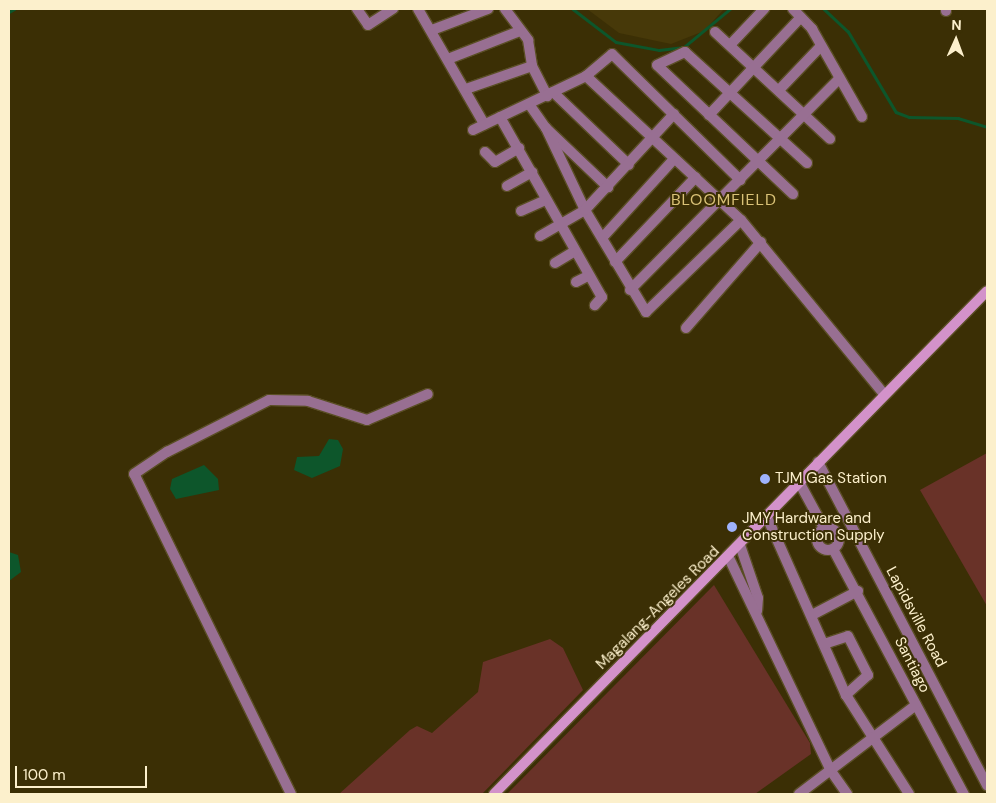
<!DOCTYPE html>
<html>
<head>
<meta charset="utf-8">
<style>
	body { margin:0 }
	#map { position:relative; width:996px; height:803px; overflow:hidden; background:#3b2f05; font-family:"DM Sans",sans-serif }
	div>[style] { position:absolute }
	.built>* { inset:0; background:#473909 }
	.green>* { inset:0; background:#693228 }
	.water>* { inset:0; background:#0d562b }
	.stream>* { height:2.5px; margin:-1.25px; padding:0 1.25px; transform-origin:1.25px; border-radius:1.25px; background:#0d562b }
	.roads { filter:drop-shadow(1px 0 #5a4e25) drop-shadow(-1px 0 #5a4e25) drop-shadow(0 1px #5a4e25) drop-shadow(0 -1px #5a4e25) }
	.street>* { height:10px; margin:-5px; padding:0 5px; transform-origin:5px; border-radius:5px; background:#986f92 }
	.street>.ring { margin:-5px; padding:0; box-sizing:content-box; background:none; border:10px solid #986f92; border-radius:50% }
	.secondary>* { height:10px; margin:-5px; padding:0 5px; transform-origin:5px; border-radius:5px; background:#d392ca }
	.dots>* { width:14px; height:14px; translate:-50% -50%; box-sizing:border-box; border:2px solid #3b2f05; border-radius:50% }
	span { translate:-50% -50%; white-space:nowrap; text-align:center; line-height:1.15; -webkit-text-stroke:4px #3b2f05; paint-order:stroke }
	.poi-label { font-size:15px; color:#fcf0cc }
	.left { translate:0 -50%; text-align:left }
	.street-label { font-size:15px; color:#fcf0cc }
	.neighbourhood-label { font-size:16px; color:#dac277; letter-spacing:1px }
	.frame { position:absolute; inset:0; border:10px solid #fcf0cc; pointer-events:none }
	.north { position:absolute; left:931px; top:15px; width:50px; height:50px; -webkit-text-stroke:4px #3b2f05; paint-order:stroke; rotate:2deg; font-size:14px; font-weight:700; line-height:20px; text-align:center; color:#fcf0cc }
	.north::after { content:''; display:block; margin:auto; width:18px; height:22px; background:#fcf0cc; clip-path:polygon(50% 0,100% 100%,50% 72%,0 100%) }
	.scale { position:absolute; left:15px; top:766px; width:132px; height:22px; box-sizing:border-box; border:2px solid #fcf0cc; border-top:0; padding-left:6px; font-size:15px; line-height:18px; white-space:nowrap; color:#fcf0cc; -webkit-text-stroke:4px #3b2f05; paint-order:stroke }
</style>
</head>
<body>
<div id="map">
	<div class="built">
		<i style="clip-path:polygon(587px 9px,724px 9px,704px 31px,671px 44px,619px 33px)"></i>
	</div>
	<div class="green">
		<i style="clip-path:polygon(987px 453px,987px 606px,920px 490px)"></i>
		<i style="clip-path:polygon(714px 585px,810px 743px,811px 754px,755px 794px,507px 794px)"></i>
		<i style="clip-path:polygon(550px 639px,563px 648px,583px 690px,482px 794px,339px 794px,410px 730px,417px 726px,432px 733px,478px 692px,483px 662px)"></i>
	</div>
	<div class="water">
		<i style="clip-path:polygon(329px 439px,338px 440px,343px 449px,340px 466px,312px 478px,294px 470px,297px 457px,319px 456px)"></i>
		<i style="clip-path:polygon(204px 465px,218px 479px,219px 490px,176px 499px,170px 489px,172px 479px)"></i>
		<i style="clip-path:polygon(9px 552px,18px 555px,21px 572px,9px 581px)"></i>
	</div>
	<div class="stream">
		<i style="left:573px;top:9px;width:54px;rotate:37.5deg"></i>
		<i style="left:616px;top:42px;width:44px;rotate:10.5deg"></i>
		<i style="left:659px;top:50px;width:25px;rotate:-7deg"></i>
		<i style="left:684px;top:47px;width:60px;rotate:-39.6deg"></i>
		<i style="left:824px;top:9px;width:33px;rotate:43deg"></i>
		<i style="left:848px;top:31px;width:94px;rotate:59.3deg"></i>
		<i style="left:896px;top:112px;width:14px;rotate:21deg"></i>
		<i style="left:909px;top:117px;width:49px;rotate:1.2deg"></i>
		<i style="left:958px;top:118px;width:30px;rotate:17deg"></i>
		<i style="left:9px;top:12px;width:6px;rotate:-31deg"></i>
	</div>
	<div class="roads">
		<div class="street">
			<i style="left:357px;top:9px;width:19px;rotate:55deg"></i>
			<i style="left:368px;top:25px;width:30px;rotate:-33deg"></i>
			<i style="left:418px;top:9px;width:133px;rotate:60.1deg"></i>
			<i style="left:505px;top:9px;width:39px;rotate:53deg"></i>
			<i style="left:528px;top:40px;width:26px;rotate:81deg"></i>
			<i style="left:532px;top:66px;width:34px;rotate:63deg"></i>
			<i style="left:793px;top:9px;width:28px;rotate:46deg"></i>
			<i style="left:812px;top:29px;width:101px;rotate:60.4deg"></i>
			<i style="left:946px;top:11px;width:2px;rotate:-90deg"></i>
			<i style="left:432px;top:30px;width:60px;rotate:-20.6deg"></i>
			<i style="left:715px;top:32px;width:157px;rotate:42.9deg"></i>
			<i style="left:730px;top:45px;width:50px;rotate:-46.6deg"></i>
			<i style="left:448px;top:59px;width:77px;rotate:-21.3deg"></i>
			<i style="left:586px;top:76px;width:212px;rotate:42.9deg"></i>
			<i style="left:741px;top:220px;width:225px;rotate:50.6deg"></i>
			<i style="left:466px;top:89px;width:70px;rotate:-19.2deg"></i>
			<i style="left:780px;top:89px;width:58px;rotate:-46.4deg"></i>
			<i style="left:553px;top:92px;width:105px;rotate:43.8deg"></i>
			<i style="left:529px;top:104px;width:29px;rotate:55deg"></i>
			<i style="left:546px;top:128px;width:86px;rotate:43.6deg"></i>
			<i style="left:709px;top:115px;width:134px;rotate:-46.8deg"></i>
			<i style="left:500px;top:117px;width:207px;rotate:60.5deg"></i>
			<i style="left:602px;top:297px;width:11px;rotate:131deg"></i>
			<i style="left:546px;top:128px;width:91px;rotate:64.6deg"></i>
			<i style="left:585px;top:210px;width:119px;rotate:59.1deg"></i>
			<i style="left:646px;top:312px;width:132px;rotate:-44.1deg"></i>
			<i style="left:473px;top:130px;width:125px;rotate:-25.5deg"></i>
			<i style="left:586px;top:76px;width:34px;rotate:-40deg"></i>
			<i style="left:612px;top:54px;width:180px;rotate:44.5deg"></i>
			<i style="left:485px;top:152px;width:14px;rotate:45deg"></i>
			<i style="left:495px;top:162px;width:28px;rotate:-30deg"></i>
			<i style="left:507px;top:186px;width:29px;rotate:-29deg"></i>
			<i style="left:793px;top:194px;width:187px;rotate:-136.5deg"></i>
			<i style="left:657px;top:65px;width:31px;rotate:-25deg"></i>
			<i style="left:685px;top:52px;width:165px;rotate:42.3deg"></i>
			<i style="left:521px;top:211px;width:27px;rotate:-24deg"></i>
			<i style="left:540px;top:236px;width:52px;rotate:-30deg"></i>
			<i style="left:585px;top:210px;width:131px;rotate:-47.2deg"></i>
			<i style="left:603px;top:237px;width:105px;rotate:-47.7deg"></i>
			<i style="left:615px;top:262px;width:117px;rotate:-46.4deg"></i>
			<i style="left:555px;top:263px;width:23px;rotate:-31deg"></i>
			<i style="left:576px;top:282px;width:13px;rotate:-27deg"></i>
			<i style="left:630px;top:290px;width:297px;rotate:-45.3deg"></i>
			<i style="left:686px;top:328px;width:114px;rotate:-48.9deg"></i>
			<i style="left:818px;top:462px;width:365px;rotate:62.4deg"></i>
			<i style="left:799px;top:482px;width:52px;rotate:61.5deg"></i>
			<i style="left:767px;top:517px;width:195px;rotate:66.1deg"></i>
			<i style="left:846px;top:695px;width:117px;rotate:57.5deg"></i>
			<i class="ring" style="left:817px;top:528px;width:12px;height:12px"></i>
			<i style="left:740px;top:545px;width:56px;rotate:71.2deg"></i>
			<i style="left:758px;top:598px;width:13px;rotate:94deg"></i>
			<i style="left:833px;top:549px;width:278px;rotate:61.9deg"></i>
			<i style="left:729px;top:558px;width:236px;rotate:64.4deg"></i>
			<i style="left:831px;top:771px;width:28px;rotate:55deg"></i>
			<i style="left:812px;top:615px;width:52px;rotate:-27.6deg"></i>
			<i style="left:824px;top:644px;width:25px;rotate:-18deg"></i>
			<i style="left:848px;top:636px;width:44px;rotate:62.9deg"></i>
			<i style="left:868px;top:675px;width:30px;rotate:138deg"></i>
			<i style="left:291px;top:794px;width:356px;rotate:-116.1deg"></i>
			<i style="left:134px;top:474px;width:40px;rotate:-34deg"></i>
			<i style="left:167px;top:452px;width:114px;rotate:-27deg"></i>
			<i style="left:269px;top:400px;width:39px;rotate:1deg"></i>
			<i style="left:308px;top:401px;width:62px;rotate:17.9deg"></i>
			<i style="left:367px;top:420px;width:66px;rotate:-23.1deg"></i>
			<i style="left:799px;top:794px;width:147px;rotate:-37.3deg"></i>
		</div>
		<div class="secondary">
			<i style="left:494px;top:794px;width:704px;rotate:-45.58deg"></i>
		</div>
	</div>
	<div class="dots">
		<i style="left:765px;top:479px;background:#9fb3fd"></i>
		<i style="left:732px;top:527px;background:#9fb3fd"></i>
	</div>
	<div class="poi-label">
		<span class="left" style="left:775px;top:479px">TJM Gas Station</span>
		<span class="left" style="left:742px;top:527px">JMY Hardware and<br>Construction Supply</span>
	</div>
	<div class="street-label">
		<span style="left:658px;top:608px;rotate:-45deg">Magalang-Angeles Road</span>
		<span style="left:916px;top:617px;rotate:62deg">Lapidsville Road</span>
		<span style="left:912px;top:665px;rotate:63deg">Santiago</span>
	</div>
	<div class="neighbourhood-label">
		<span style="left:724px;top:200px">BLOOMFIELD</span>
	</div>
	<div class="frame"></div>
	<div class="north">N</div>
	<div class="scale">100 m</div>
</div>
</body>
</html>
